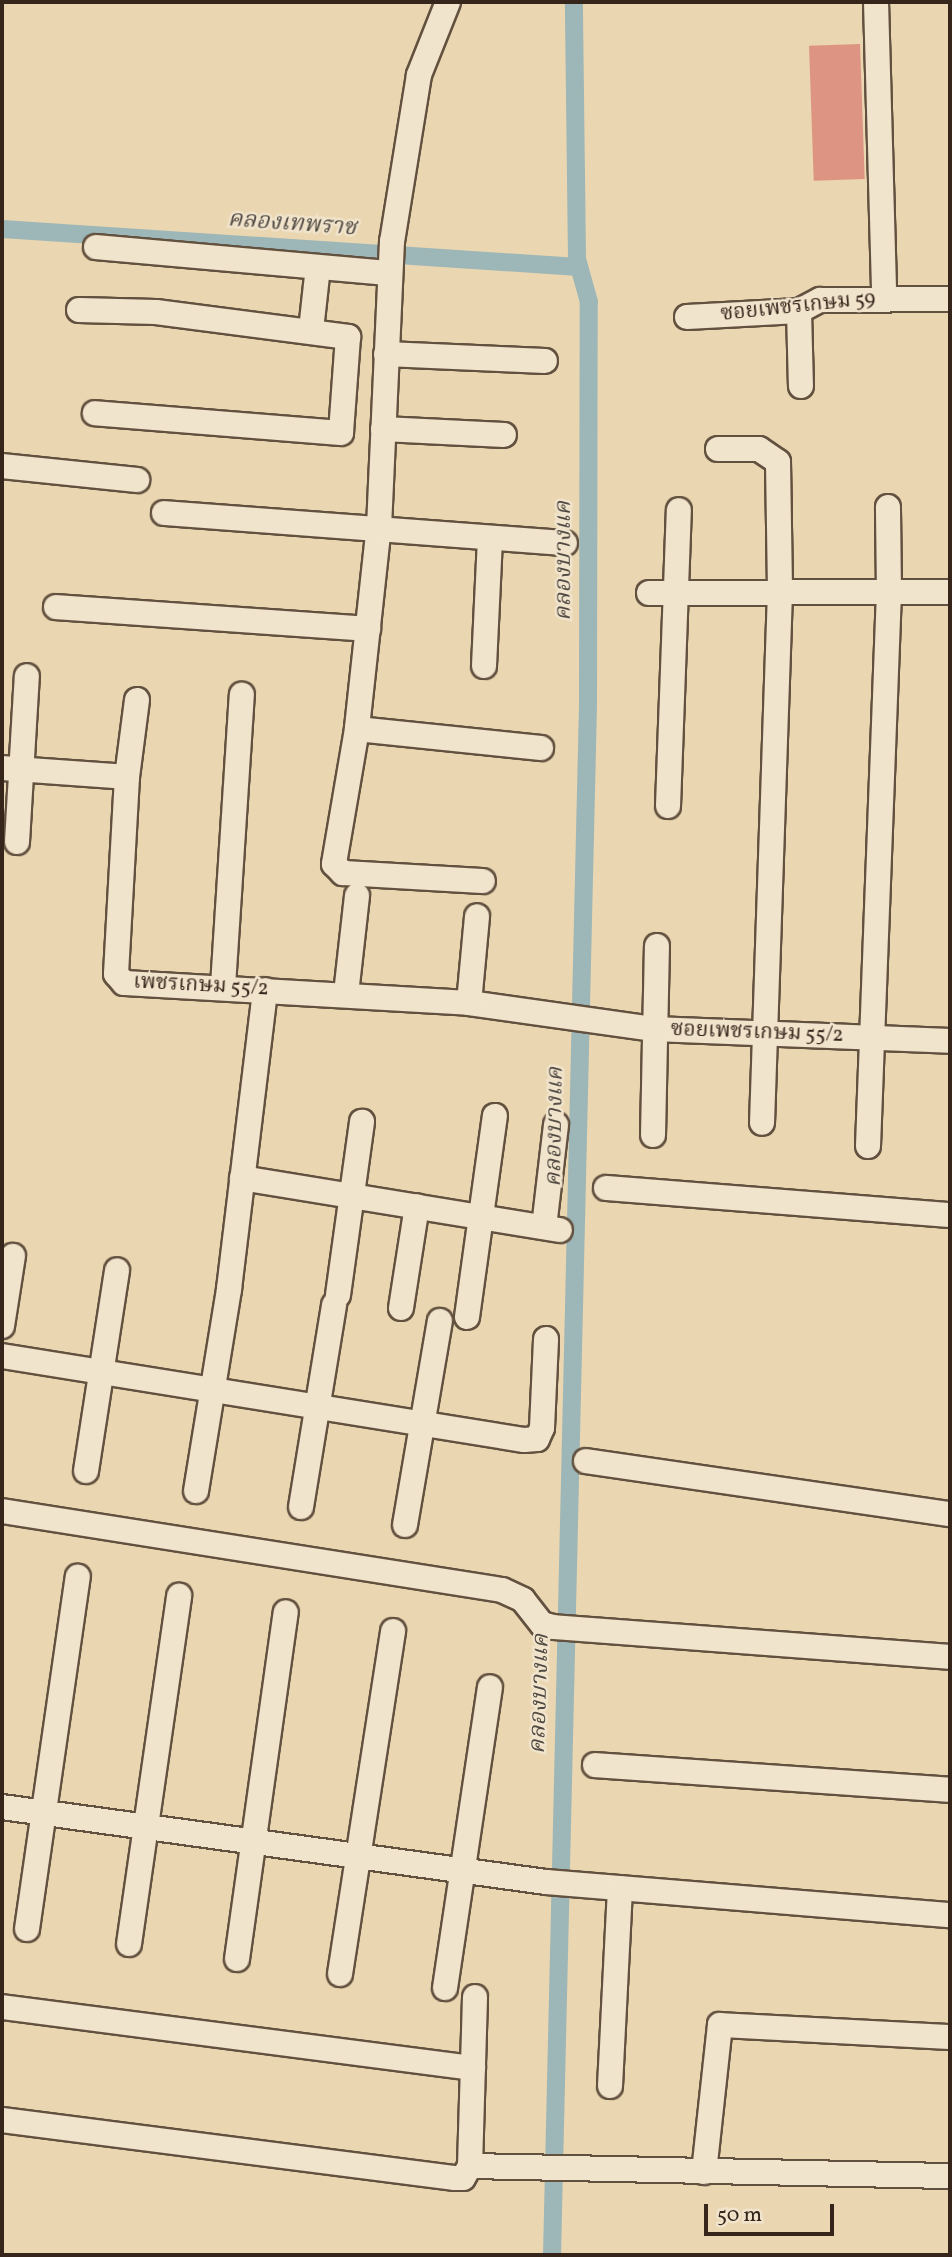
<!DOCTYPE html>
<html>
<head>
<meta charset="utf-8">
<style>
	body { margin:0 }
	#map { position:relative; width:952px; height:2257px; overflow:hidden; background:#ead6b0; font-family:Vollkorn,"Noto Serif Thai",serif }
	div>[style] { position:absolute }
	.canal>* { height:18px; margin:-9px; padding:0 9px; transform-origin:9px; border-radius:9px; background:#9db6b7 }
	.building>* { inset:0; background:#dd9482; transform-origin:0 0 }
	.roads { filter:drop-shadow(2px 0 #635140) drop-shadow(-2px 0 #635140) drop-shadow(0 2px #635140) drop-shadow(0 -2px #635140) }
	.minor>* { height:24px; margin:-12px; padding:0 12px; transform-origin:12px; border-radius:12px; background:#f1e4cc }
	span { translate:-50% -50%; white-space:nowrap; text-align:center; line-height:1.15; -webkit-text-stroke:5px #f1e4cc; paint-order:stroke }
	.street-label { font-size:21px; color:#36251b }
	.water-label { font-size:23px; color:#504942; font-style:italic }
	.frame { position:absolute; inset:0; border:4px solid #36251b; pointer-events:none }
	.scale { position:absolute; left:704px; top:2204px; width:130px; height:32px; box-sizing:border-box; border:4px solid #36251b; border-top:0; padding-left:9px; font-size:21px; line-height:24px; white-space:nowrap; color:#36251b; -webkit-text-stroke:5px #f1e4cc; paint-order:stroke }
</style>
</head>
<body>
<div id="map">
	<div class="canal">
		<i style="left:2px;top:229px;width:578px;rotate:3.77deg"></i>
		<i style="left:552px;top:2255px;width:1553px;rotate:-88.67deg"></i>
		<i style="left:588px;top:702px;width:400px;rotate:-89.9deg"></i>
		<i style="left:589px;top:302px;width:45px;rotate:-105.6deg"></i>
		<i style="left:577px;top:259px;width:257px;rotate:-90.7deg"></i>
	</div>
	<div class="building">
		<i style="left:860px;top:44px;width:135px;height:51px;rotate:88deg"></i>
	</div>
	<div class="roads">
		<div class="minor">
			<i style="left:448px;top:2px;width:79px;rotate:111.7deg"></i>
			<i style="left:419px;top:75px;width:168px;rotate:99.2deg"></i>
			<i style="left:392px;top:241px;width:284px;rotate:92.6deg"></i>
			<i style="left:379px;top:525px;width:205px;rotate:96.2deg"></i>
			<i style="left:357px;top:729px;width:137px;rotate:99.7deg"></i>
			<i style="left:334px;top:864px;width:13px;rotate:45deg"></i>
			<i style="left:343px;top:873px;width:140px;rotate:3.3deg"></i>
			<i style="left:876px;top:2px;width:295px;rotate:88.4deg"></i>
			<i style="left:96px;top:247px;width:295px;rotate:5.1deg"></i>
			<i style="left:79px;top:310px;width:77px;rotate:1.5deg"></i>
			<i style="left:156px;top:312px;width:194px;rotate:7.4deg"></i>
			<i style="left:348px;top:337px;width:96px;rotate:94.2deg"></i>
			<i style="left:341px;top:433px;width:247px;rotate:-175.4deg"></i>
			<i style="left:799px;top:311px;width:75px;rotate:88.5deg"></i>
			<i style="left:687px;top:317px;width:112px;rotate:-3.1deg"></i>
			<i style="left:799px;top:311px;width:24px;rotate:-28deg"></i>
			<i style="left:820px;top:300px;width:130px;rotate:-0.4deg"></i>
			<i style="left:311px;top:330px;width:63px;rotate:-83.7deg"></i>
			<i style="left:386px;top:354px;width:159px;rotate:2.5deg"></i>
			<i style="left:383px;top:429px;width:121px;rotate:2.8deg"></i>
			<i style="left:718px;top:449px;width:41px"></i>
			<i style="left:759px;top:449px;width:23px;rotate:34deg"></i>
			<i style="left:778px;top:462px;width:130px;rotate:89.1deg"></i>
			<i style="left:780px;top:592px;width:531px;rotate:91.94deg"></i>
			<i style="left:2px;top:466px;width:136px;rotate:5.9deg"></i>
			<i style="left:164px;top:513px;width:402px;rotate:4.3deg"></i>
			<i style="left:649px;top:593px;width:301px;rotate:-0.2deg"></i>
			<i style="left:56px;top:607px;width:313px;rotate:4deg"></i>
			<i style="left:484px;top:666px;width:127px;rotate:-87.3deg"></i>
			<i style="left:137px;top:700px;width:78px;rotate:97.4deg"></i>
			<i style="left:127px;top:777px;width:197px;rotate:93.2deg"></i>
			<i style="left:116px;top:974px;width:12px;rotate:48deg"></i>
			<i style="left:124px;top:983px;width:346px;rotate:3.3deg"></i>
			<i style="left:469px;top:1003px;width:187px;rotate:8deg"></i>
			<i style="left:654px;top:1029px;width:296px;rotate:2.3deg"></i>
			<i style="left:357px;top:729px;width:185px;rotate:5.9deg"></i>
			<i style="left:2px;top:768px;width:125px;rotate:4.1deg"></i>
			<i style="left:668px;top:806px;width:296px;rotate:-87.9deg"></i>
			<i style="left:17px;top:842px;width:166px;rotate:-86.6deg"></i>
			<i style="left:223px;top:986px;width:292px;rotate:-86.3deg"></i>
			<i style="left:346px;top:994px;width:99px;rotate:-83.6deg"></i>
			<i style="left:469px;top:1003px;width:87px;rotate:-84.7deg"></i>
			<i style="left:653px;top:1135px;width:189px;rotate:-88.8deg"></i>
			<i style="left:868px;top:1146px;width:554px;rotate:-87.83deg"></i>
			<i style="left:889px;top:592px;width:85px;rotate:-90.7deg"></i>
			<i style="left:242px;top:1178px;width:322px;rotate:9.3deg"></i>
			<i style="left:606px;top:1188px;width:345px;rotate:4.5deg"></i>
			<i style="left:544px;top:1227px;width:103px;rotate:-83.3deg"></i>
			<i style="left:338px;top:1295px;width:175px;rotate:-82.1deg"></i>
			<i style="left:401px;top:1308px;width:103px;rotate:-81.1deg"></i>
			<i style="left:467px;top:1317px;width:203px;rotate:-82.1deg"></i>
			<i style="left:2px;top:1326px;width:71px;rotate:-81.1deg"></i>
			<i style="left:2px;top:1356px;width:529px;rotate:9.14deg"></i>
			<i style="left:524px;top:1440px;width:13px;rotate:-4deg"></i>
			<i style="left:537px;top:1439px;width:12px;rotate:-66deg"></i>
			<i style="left:542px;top:1428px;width:89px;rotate:-87.4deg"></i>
			<i style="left:586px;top:1461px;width:368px;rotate:8.3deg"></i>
			<i style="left:86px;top:1471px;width:203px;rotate:-81.2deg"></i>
			<i style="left:196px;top:1491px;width:205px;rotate:-80.7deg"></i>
			<i style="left:229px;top:1289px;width:301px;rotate:-83.1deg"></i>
			<i style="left:301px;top:1507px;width:205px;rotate:-80.7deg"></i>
			<i style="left:2px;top:1511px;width:506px;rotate:8.98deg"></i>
			<i style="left:502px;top:1590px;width:23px;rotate:25deg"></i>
			<i style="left:523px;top:1600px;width:31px;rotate:52deg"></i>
			<i style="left:542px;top:1624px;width:11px;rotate:15deg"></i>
			<i style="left:553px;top:1627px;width:398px;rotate:4.3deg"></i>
			<i style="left:405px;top:1525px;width:207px;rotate:-80.3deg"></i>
			<i style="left:595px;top:1765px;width:356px;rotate:4deg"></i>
			<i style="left:2px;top:1807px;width:549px;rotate:7.85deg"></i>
			<i style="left:546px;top:1882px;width:405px;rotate:4.7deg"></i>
			<i style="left:27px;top:1929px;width:356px;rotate:-81.8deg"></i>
			<i style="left:129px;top:1944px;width:352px;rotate:-81.8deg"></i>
			<i style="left:237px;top:1959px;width:350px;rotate:-82deg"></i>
			<i style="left:340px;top:1974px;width:347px;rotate:-81.2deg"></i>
			<i style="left:445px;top:1988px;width:304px;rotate:-81.5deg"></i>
			<i style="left:2px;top:2007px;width:475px;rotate:7.4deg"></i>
			<i style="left:610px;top:2086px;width:198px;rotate:-87.1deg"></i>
			<i style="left:2px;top:2120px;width:457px;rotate:7.3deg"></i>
			<i style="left:455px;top:2178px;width:8px"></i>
			<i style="left:463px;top:2178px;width:14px;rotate:-60deg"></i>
			<i style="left:470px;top:2166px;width:480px;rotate:1.2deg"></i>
			<i style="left:470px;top:2166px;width:169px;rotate:-88.3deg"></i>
			<i style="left:704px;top:2172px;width:148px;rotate:-83.8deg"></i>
			<i style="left:720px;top:2025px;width:230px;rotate:3deg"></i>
		</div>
	</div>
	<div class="street-label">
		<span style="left:798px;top:307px;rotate:-6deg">ซอยเพชรเกษม 59</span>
		<span style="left:201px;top:986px;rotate:3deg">เพชรเกษม 55/2</span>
		<span style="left:757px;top:1033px;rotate:2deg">ซอยเพชรเกษม 55/2</span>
	</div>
	<div class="water-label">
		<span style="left:292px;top:224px;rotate:4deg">คลองเทพราช</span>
		<span style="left:564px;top:561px;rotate:-90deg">คลองบางแค</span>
		<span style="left:555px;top:1127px;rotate:-89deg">คลองบางแค</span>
		<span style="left:540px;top:1694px;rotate:-88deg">คลองบางแค</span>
	</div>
	<div class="frame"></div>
	<div class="scale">50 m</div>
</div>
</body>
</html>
